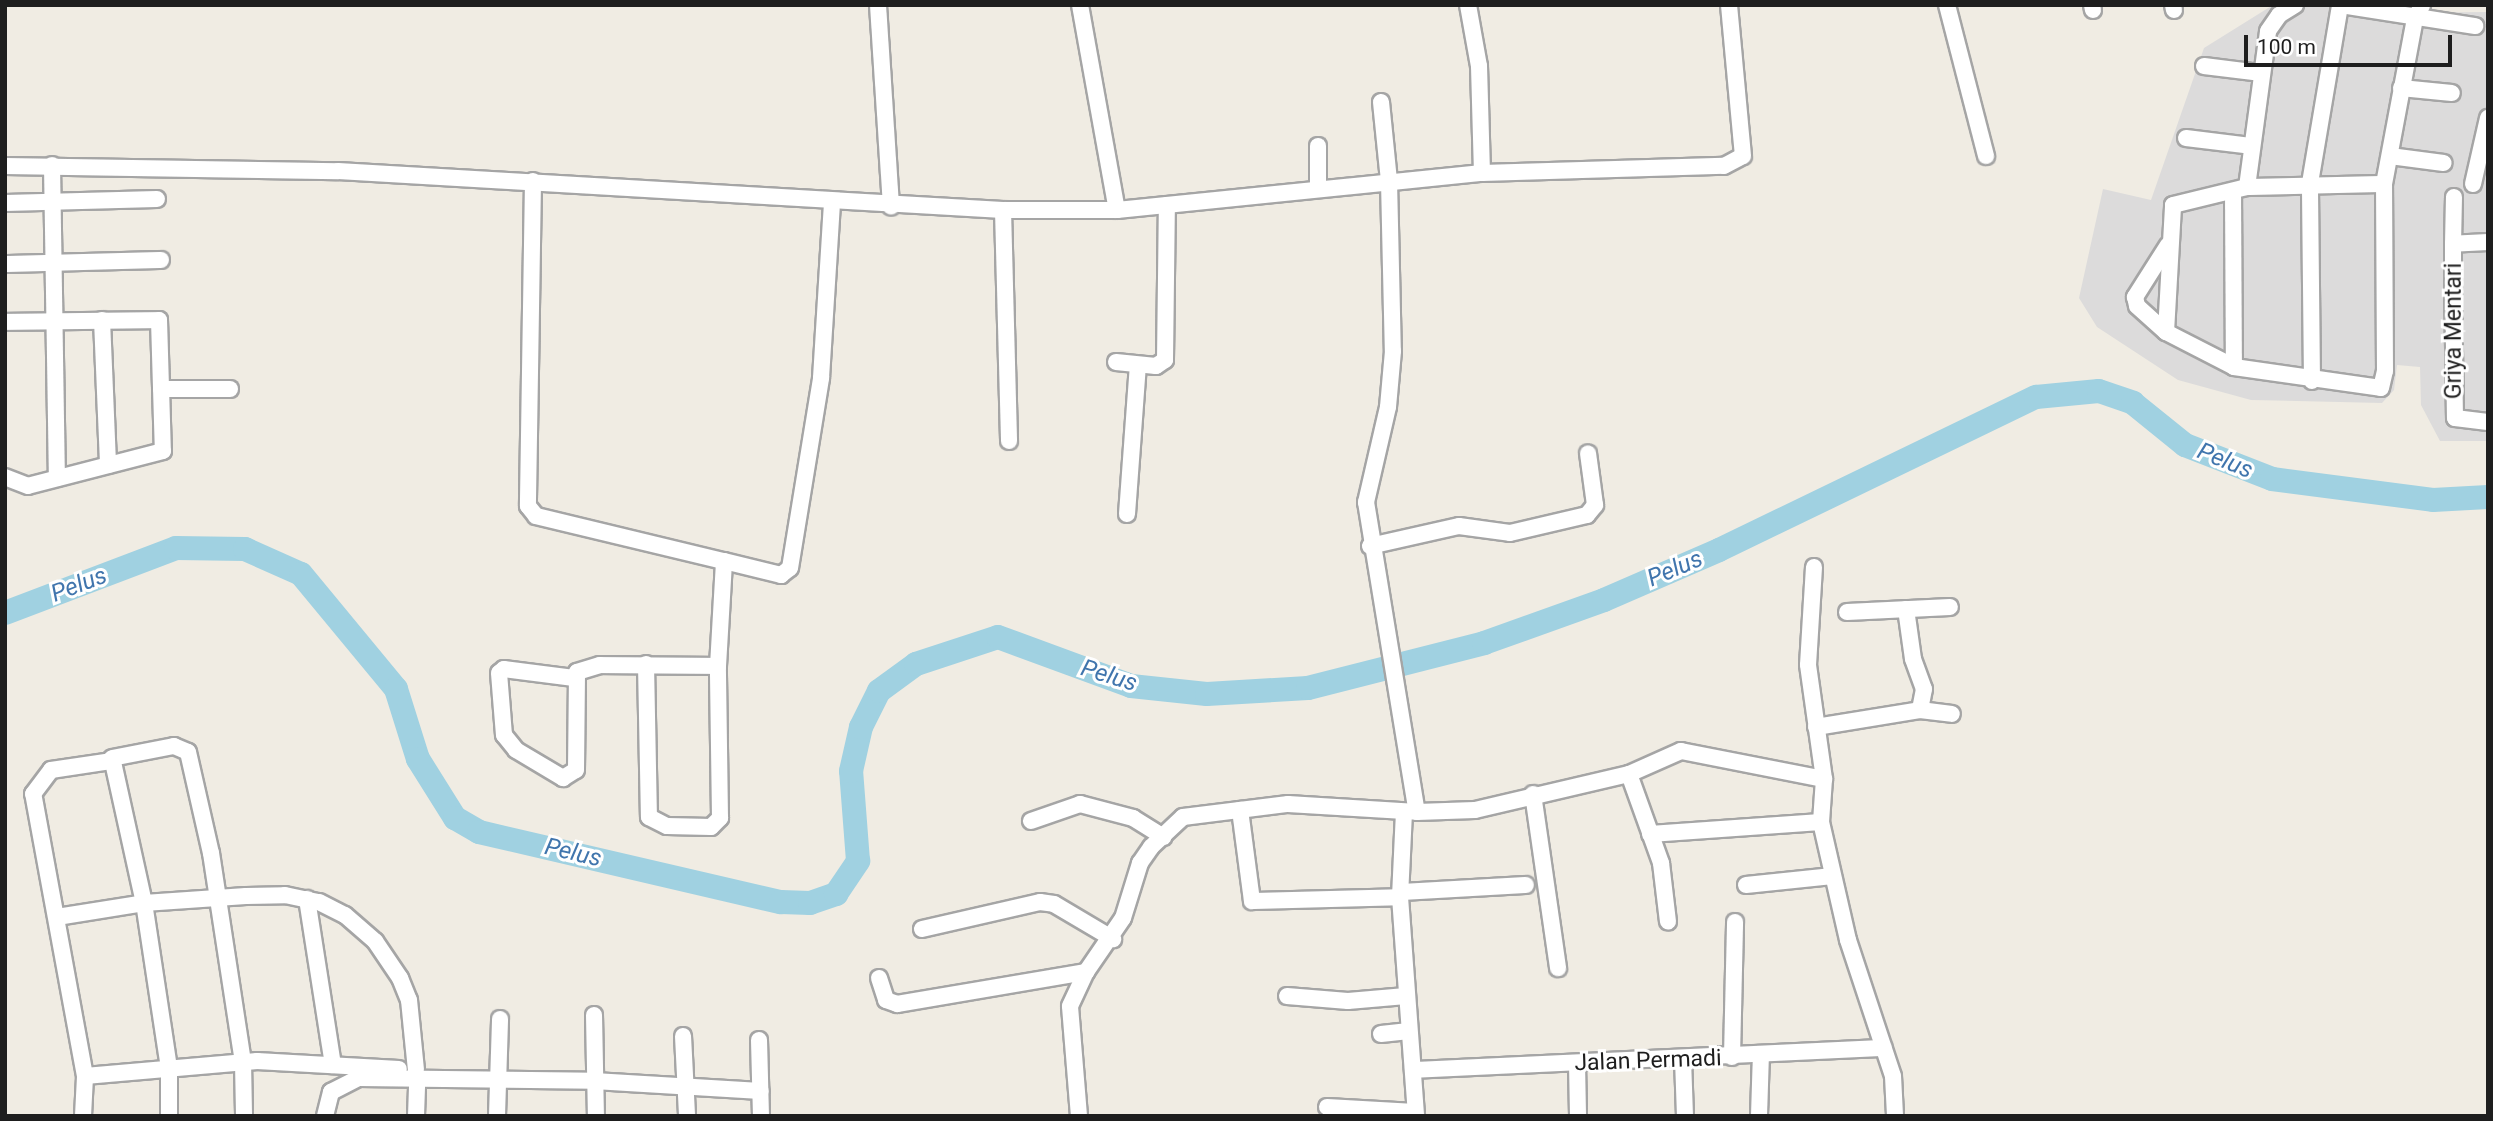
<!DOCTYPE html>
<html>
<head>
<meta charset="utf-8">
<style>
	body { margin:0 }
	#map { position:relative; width:2493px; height:1121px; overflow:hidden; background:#f0ece3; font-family:Roboto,sans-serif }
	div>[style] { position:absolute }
	.residential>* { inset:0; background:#dcdbdb }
	.river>* { height:24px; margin:-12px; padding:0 12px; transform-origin:12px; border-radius:12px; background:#a0d1e1 }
	.roads { filter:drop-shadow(2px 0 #a5a5a5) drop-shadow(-2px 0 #a5a5a5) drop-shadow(0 2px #a5a5a5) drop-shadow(0 -2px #a5a5a5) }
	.street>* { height:16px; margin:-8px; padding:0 8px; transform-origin:8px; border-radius:8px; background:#fff }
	span { translate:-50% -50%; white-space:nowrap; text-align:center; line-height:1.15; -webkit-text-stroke:6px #fff; paint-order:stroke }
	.street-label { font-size:23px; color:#1e1e1e }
	.water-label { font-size:24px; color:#4075ad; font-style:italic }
	.frame { position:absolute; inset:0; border:7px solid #1e1e1e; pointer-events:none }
	.scale { position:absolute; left:2244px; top:35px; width:208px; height:32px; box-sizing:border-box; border:4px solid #1e1e1e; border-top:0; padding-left:9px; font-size:21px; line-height:24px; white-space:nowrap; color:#1e1e1e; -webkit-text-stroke:5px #fff; paint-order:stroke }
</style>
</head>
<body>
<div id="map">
	<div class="residential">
		<i style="clip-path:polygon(2273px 5px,2356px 5px,2389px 13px,2488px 12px,2488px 441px,2440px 441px,2421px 405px,2420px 367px,2397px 365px,2394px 390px,2382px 403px,2251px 400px,2178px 380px,2097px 327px,2079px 298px,2103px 189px,2151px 200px,2204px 48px)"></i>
	</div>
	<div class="river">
		<i style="left:5px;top:613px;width:183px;rotate:-20.8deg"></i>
		<i style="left:176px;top:548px;width:69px;rotate:0.8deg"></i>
		<i style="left:245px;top:549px;width:61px;rotate:24.1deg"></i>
		<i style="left:301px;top:574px;width:149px;rotate:50.4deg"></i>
		<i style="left:396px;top:689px;width:73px;rotate:72.6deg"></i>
		<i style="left:418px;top:759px;width:70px;rotate:57.9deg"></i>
		<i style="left:455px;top:818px;width:28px;rotate:30deg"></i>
		<i style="left:479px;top:832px;width:310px;rotate:13.1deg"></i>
		<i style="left:781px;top:902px;width:29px;rotate:2deg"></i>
		<i style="left:810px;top:903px;width:28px;rotate:-19deg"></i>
		<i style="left:836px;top:894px;width:40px;rotate:-56deg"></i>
		<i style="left:858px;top:861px;width:90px;rotate:-94.4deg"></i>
		<i style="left:851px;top:771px;width:45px;rotate:-77.2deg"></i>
		<i style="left:861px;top:727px;width:40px;rotate:-63.4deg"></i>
		<i style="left:879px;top:691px;width:46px;rotate:-36.1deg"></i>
		<i style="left:916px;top:664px;width:86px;rotate:-18.2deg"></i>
		<i style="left:998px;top:637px;width:142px;rotate:20.2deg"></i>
		<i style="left:1131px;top:686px;width:76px;rotate:6deg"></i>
		<i style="left:1207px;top:694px;width:101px;rotate:-3.4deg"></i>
		<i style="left:1308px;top:688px;width:182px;rotate:-14.3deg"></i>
		<i style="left:1484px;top:643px;width:127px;rotate:-19.7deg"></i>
		<i style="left:1604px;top:600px;width:125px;rotate:-23.5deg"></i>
		<i style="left:1719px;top:550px;width:352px;rotate:-25.8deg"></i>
		<i style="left:2036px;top:397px;width:63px;rotate:-5.4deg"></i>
		<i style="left:2099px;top:391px;width:36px;rotate:19deg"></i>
		<i style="left:2133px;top:403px;width:67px;rotate:38.9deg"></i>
		<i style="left:2185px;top:445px;width:93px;rotate:21.3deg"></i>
		<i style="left:2272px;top:479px;width:162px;rotate:7.4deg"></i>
		<i style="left:2433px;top:500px;width:55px;rotate:-3.1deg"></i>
	</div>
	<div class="roads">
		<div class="street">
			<i style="left:878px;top:5px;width:202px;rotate:86.3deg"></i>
			<i style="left:1080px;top:5px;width:208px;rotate:79.8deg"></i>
			<i style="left:1468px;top:5px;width:62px;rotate:79.8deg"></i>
			<i style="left:1479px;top:66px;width:107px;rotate:88.4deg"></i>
			<i style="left:1947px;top:5px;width:156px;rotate:75.5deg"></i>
			<i style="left:2092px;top:5px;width:5px;rotate:79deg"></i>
			<i style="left:2173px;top:5px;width:5px;rotate:79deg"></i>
			<i style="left:2341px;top:5px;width:136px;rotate:8.9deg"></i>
			<i style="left:2204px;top:66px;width:56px;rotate:7.1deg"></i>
			<i style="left:2401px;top:88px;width:51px;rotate:5.6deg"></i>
			<i style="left:1381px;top:102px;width:79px;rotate:84.2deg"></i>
			<i style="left:1389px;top:181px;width:170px;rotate:88.7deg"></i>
			<i style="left:1393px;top:351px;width:56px;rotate:95.1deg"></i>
			<i style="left:1388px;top:407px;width:98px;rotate:103deg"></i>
			<i style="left:1366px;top:502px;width:314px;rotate:80.7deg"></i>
			<i style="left:2186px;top:138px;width:65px;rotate:7deg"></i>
			<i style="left:1318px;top:146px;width:42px;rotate:90deg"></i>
			<i style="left:2390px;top:156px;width:54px;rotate:7.4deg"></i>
			<i style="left:52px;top:165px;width:313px;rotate:89.1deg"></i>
			<i style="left:5px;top:166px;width:333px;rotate:0.9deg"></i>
			<i style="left:338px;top:171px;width:666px;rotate:3.36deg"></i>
			<i style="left:1003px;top:210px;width:114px"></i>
			<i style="left:1117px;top:210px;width:367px;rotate:-5.8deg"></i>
			<i style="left:1482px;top:173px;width:242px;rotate:-1.7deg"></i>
			<i style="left:1724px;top:166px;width:21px;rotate:-28deg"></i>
			<i style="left:1743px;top:156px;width:152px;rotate:-95.3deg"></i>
			<i style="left:533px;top:181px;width:325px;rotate:90.9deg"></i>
			<i style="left:528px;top:506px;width:13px;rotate:51deg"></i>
			<i style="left:536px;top:516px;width:193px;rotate:13.5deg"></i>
			<i style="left:2473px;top:184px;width:68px;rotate:-77.2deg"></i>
			<i style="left:2247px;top:187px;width:157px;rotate:-82.3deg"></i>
			<i style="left:2268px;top:31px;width:19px;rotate:-55deg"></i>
			<i style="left:2279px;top:15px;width:19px;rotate:-32deg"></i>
			<i style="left:2233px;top:191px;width:176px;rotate:89.7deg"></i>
			<i style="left:5px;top:203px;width:152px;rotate:-1.5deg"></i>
			<i style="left:1003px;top:210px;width:231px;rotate:88.5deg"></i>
			<i style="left:2488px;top:242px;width:35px;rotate:177deg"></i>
			<i style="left:2453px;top:244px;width:33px;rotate:90deg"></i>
			<i style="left:2453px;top:277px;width:141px;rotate:89.2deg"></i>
			<i style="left:2455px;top:418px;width:33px;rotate:7deg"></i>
			<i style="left:2453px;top:244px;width:47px;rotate:-88.8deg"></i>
			<i style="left:2168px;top:245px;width:62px;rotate:122.4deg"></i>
			<i style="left:2135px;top:297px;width:9px;rotate:77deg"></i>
			<i style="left:2137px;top:306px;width:39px;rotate:42deg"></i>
			<i style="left:2166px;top:332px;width:76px;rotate:27.2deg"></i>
			<i style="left:2234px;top:367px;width:148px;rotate:8.1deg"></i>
			<i style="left:2381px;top:388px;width:17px;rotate:-77deg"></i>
			<i style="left:2385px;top:371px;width:187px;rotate:-90.3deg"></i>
			<i style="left:2384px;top:184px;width:168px;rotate:-79.4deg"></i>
			<i style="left:2415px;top:19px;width:16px;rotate:-63deg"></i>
			<i style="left:5px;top:264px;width:156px;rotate:-1.5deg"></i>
			<i style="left:102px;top:320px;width:145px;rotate:87.6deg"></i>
			<i style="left:5px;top:322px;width:154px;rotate:-0.7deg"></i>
			<i style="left:159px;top:320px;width:131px;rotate:88.3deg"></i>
			<i style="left:163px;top:451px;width:139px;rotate:165.5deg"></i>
			<i style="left:28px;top:486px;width:25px;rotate:-159deg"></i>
			<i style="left:2166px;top:332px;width:127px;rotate:-86.8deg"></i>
			<i style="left:2173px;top:205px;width:76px;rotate:-13.7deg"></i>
			<i style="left:2247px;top:187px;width:137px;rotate:-1.3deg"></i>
			<i style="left:1116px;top:362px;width:40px;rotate:5.7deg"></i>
			<i style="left:1156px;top:366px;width:11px;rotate:-34deg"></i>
			<i style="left:1165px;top:360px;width:155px;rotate:-89.3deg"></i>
			<i style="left:2312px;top:381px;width:198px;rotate:-90.6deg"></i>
			<i style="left:2310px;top:183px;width:181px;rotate:-80.4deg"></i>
			<i style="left:161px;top:389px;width:69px"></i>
			<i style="left:1127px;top:514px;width:149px;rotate:-85.8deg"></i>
			<i style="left:1370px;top:546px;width:91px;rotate:-12.7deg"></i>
			<i style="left:1459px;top:526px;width:51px;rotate:7.8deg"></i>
			<i style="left:1510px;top:533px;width:79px;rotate:-13.2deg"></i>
			<i style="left:1587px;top:515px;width:13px;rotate:-51deg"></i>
			<i style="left:1595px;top:505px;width:52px;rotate:-97.7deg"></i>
			<i style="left:1814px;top:567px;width:98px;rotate:93.5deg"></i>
			<i style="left:1808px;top:665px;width:115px;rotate:82deg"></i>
			<i style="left:1824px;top:779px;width:43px;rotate:94deg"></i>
			<i style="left:1821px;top:822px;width:121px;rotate:77.1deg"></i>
			<i style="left:1848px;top:940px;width:143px;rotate:71.7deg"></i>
			<i style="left:1893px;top:1076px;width:40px;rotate:87.1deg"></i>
			<i style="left:1906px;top:609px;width:50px;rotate:82deg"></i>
			<i style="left:1913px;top:659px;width:32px;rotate:70deg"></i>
			<i style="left:1924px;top:689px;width:21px;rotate:101deg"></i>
			<i style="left:1847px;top:612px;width:103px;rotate:-2.8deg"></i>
			<i style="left:646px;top:664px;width:153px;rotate:88.9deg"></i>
			<i style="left:649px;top:817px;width:20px;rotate:27deg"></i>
			<i style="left:667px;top:826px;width:44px;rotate:1.3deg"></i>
			<i style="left:711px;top:827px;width:13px;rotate:-45deg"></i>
			<i style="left:720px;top:818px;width:152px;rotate:-90.8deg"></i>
			<i style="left:718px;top:666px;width:105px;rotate:-86.7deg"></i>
			<i style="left:724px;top:561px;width:59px;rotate:13.8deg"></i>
			<i style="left:781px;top:575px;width:11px;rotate:-38deg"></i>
			<i style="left:790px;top:568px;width:193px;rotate:-80.7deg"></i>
			<i style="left:821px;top:378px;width:175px;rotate:-86.4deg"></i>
			<i style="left:574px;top:678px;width:71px;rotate:-172.7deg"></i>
			<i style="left:504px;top:669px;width:6px;rotate:141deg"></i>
			<i style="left:499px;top:673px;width:62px;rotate:85.4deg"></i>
			<i style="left:504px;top:735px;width:19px;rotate:51deg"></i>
			<i style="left:516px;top:750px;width:55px;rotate:30.8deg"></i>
			<i style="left:563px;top:778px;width:15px;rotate:-32deg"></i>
			<i style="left:576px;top:770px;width:98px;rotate:-89.4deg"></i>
			<i style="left:577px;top:672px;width:24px;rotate:-17deg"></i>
			<i style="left:600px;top:665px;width:118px;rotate:0.5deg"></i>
			<i style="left:1816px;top:727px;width:105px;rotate:-9.3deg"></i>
			<i style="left:1920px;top:710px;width:32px;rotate:7deg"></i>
			<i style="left:1629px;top:774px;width:95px;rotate:70.2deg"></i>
			<i style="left:1661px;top:863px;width:59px;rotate:83.2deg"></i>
			<i style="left:1533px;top:794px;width:176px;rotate:81.8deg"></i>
			<i style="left:1240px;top:810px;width:92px;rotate:82.5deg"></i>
			<i style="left:1252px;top:901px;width:148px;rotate:-1.5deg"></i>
			<i style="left:1404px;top:812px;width:85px;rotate:92.7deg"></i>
			<i style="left:1400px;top:897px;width:220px;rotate:85.8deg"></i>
			<i style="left:1031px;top:821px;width:52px;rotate:-19.1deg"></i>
			<i style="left:1080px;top:804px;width:55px;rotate:14.8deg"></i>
			<i style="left:1133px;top:818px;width:36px;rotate:32deg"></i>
			<i style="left:1650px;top:834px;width:171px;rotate:-4deg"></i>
			<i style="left:1746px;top:885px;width:87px;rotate:-5.9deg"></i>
			<i style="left:1401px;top:892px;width:125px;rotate:-3.2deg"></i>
			<i style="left:307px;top:899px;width:168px;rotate:81.1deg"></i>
			<i style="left:57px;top:917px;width:88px;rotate:-9.1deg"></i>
			<i style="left:144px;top:903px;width:102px;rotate:-3.9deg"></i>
			<i style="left:246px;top:896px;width:39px;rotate:-1deg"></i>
			<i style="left:285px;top:895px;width:35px;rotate:12deg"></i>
			<i style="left:319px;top:902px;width:29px;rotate:27deg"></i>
			<i style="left:345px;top:915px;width:40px;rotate:41deg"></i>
			<i style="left:375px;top:941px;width:45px;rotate:56deg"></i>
			<i style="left:400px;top:978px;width:24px;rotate:68deg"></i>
			<i style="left:409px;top:1000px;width:70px;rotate:84.3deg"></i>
			<i style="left:922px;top:929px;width:121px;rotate:-12.9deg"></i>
			<i style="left:1040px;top:902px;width:14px;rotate:8deg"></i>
			<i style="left:1054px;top:904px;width:69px;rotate:30.7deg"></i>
			<i style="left:879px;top:978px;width:23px;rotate:72deg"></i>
			<i style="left:886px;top:1000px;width:12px;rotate:20deg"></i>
			<i style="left:897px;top:1004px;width:192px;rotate:-9.6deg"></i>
			<i style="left:1287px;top:996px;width:61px;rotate:4.7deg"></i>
			<i style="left:1348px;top:1001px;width:58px;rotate:-4.9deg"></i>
			<i style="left:594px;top:1015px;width:101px;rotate:88.9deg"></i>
			<i style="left:1381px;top:1034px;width:28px;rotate:-6deg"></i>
			<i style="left:683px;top:1036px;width:80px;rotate:87.1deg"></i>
			<i style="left:759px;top:1040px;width:76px;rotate:88.5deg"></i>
			<i style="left:1732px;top:1057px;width:135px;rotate:-88.7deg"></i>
			<i style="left:1683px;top:1059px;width:57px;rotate:88deg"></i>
			<i style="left:1577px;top:1063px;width:53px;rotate:88.9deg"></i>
			<i style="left:1413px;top:1070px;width:471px;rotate:-2.7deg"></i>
			<i style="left:85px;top:1076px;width:173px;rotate:-5deg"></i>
			<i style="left:257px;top:1061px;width:142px;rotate:3.2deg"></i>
			<i style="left:1327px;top:1107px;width:88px;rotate:3.3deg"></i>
			<i style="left:83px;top:1116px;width:40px;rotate:-87.1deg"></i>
			<i style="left:85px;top:1076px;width:287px;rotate:-100.4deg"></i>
			<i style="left:33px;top:794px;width:30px;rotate:-53deg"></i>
			<i style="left:51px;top:770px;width:62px;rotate:-8.4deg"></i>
			<i style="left:169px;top:1116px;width:48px;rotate:-90deg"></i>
			<i style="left:169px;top:1068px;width:167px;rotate:-98.6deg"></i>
			<i style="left:144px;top:903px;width:148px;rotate:-102.4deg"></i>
			<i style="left:112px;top:758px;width:63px;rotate:-11deg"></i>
			<i style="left:174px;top:746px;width:15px;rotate:23deg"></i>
			<i style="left:188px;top:752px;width:104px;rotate:77.2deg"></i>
			<i style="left:211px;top:853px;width:211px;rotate:81.3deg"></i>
			<i style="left:243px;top:1062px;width:54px;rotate:88.9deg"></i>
			<i style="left:325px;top:1116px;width:25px;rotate:-76deg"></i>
			<i style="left:331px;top:1092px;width:31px;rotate:-27deg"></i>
			<i style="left:359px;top:1078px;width:235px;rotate:0.7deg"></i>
			<i style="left:594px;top:1081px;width:167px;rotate:3.4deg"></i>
			<i style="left:416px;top:1116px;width:36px;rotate:-88deg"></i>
			<i style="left:497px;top:1116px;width:97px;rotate:-88.2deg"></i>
			<i style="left:1079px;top:1116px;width:110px;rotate:-94.7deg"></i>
			<i style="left:1070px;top:1006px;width:38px;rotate:-65deg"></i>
			<i style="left:1086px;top:972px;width:65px;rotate:-55.6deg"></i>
			<i style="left:1123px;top:918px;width:58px;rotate:-72.8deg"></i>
			<i style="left:1140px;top:863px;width:19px;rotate:-55deg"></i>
			<i style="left:1151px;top:847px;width:44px;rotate:-43.2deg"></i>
			<i style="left:1183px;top:817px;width:106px;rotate:-7.1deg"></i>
			<i style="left:1288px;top:804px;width:129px;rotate:3.5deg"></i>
			<i style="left:1417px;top:812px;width:58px;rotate:-2deg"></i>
			<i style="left:1475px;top:810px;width:158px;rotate:-13.2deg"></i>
			<i style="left:1629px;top:774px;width:57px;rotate:-23.9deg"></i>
			<i style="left:1681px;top:751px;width:146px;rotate:11.1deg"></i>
			<i style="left:1759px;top:1116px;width:62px;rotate:-88.2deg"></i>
		</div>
	</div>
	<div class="street-label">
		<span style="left:2454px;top:331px;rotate:-90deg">Griya Mentari</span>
		<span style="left:1648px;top:1061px;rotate:-2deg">Jalan Permadi</span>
	</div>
	<div class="water-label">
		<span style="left:2225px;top:461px;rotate:22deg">Pelus</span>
		<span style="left:1675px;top:569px;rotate:-23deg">Pelus</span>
		<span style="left:79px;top:585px;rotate:-21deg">Pelus</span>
		<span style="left:1109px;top:676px;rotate:17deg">Pelus</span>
		<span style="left:573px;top:853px;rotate:13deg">Pelus</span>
	</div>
	<div class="frame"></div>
	<div class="scale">100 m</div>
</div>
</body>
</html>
